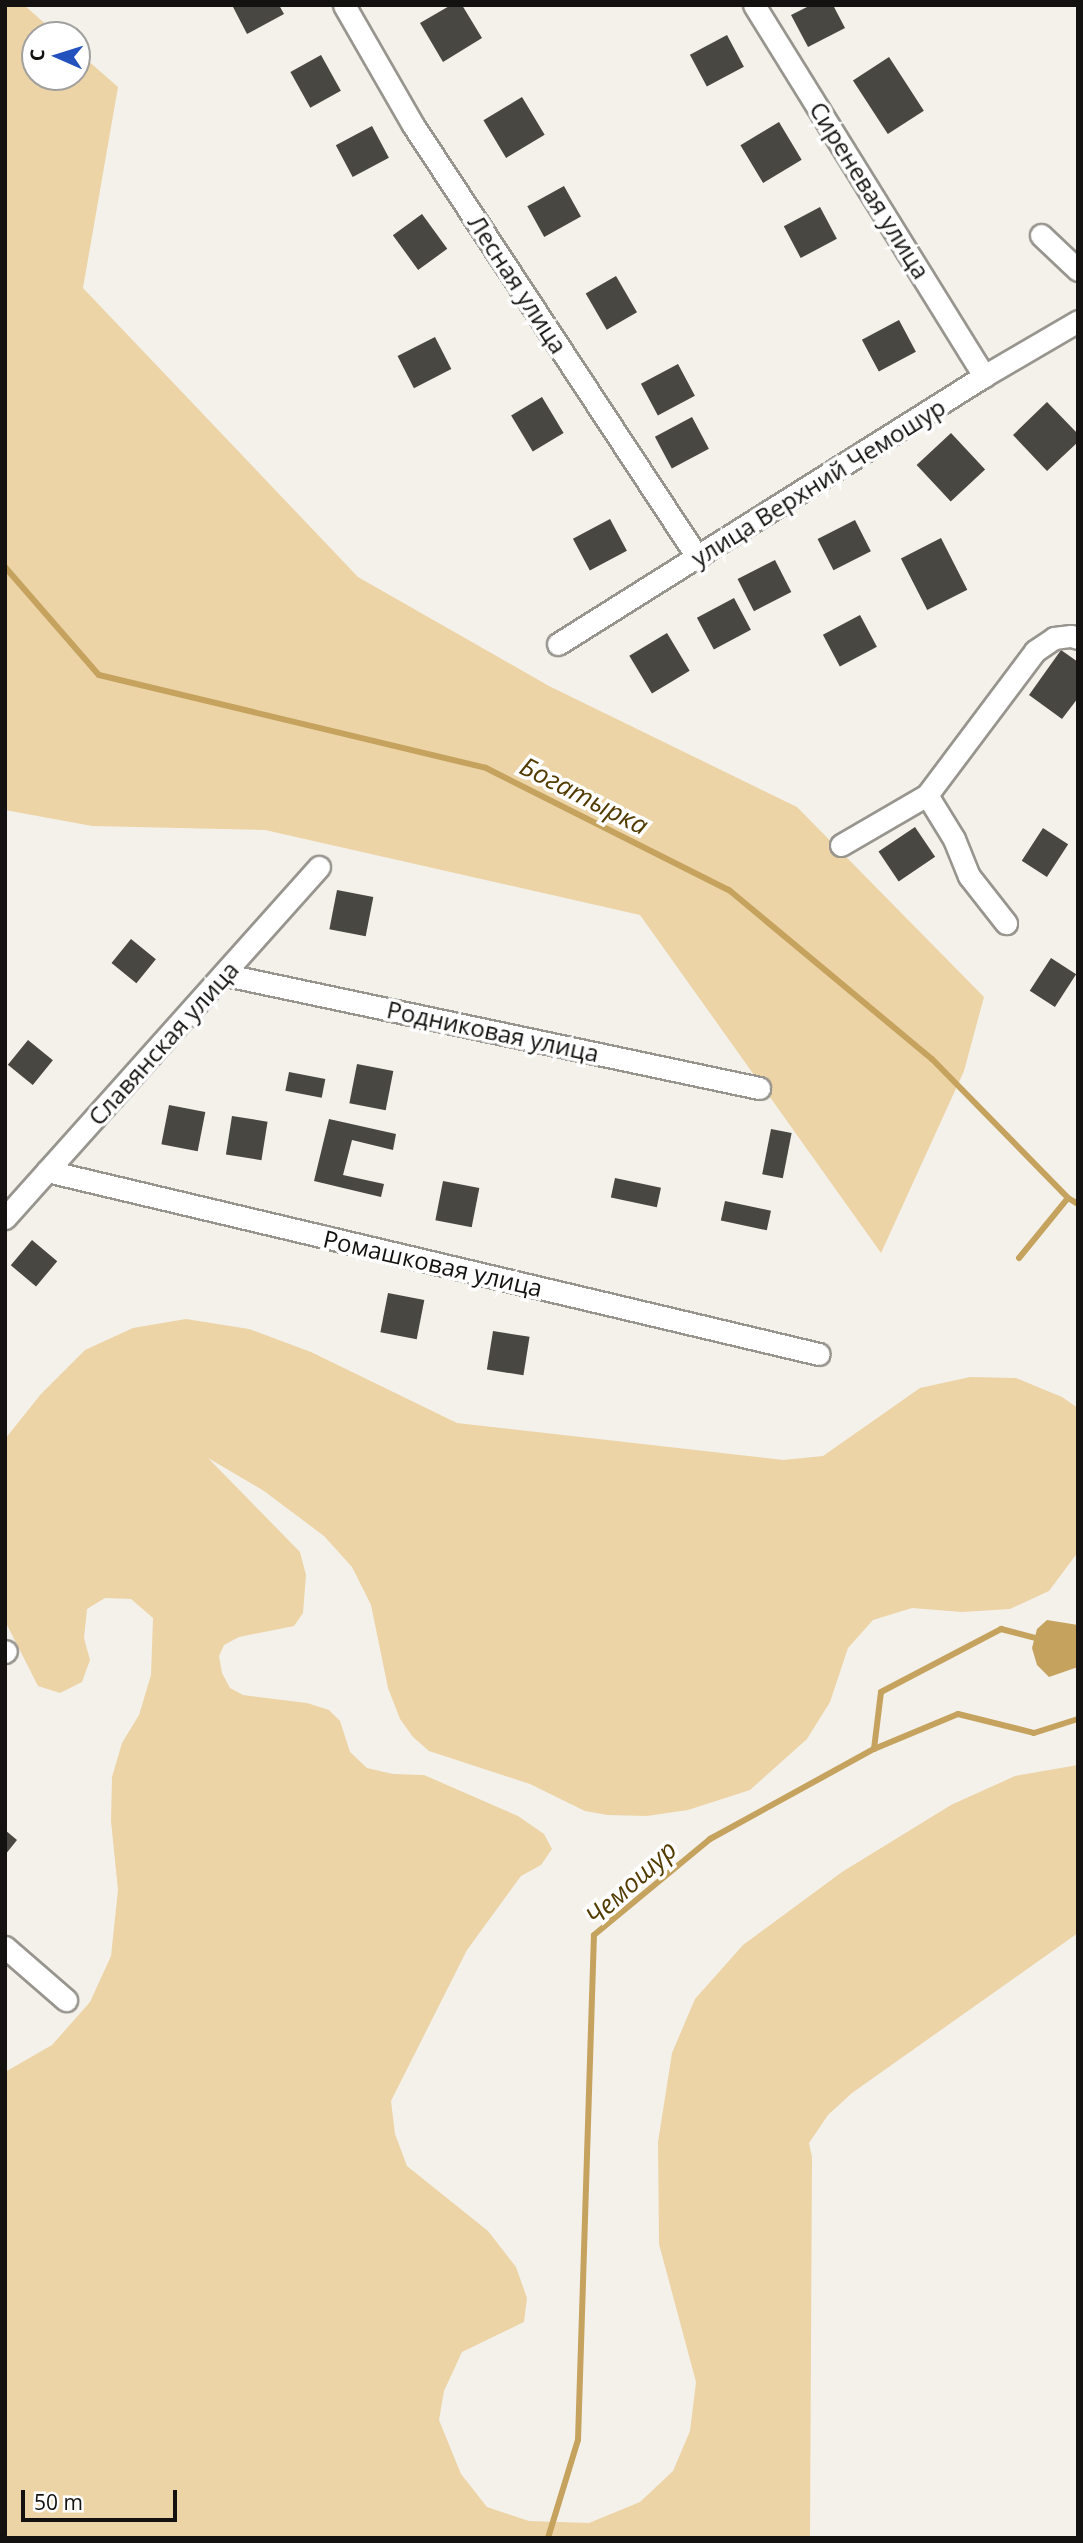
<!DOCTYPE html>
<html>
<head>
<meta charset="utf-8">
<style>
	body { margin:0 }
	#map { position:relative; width:1083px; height:2543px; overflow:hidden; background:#f4f1eb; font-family:"Open Sans",sans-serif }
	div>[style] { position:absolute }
	.green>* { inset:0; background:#ecd4a6 }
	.water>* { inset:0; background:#c5a35e }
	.stream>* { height:6px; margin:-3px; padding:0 3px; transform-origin:3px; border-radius:3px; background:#c5a35e }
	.building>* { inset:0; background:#494742; transform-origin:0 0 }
	.roads { filter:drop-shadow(2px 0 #98958f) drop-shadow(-2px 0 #98958f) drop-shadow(0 2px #98958f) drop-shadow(0 -2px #98958f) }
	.minor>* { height:21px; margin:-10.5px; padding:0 10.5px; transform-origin:10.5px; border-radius:10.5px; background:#fff }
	span { translate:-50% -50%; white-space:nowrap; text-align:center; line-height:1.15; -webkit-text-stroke:7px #fff; paint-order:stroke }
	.street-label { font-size:24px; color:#131210 }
	.water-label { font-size:26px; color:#523b00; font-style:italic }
	.frame { position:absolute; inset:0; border:7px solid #131210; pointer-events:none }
	.north { position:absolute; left:21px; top:21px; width:70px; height:70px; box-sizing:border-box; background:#fff; border:2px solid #a1a09f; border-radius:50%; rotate:273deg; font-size:19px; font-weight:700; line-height:28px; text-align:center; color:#131210 }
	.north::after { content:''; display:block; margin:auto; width:24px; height:32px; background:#2351be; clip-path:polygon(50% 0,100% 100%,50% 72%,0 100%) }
	.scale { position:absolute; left:21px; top:2490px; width:156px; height:32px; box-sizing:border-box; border:4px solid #131210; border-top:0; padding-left:9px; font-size:21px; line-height:24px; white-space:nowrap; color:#131210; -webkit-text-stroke:5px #fff; paint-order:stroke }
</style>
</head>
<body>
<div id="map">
	<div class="green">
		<i style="clip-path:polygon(5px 5px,24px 5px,58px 35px,35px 35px,35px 77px,77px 77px,77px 51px,118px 87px,83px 288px,358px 577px,549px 686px,797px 807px,984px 997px,964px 1071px,881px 1253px,640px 915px,265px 830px,92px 826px,5px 810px)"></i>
		<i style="clip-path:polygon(186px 1319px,249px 1329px,311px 1352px,457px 1423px,783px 1460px,823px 1456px,920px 1388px,970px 1377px,1016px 1378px,1062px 1397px,1078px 1408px,1078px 1552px,1049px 1591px,1010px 1609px,962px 1612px,912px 1608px,873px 1620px,848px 1648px,830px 1702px,807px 1739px,750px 1790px,688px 1810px,647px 1816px,607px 1815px,585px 1811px,530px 1784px,429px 1751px,413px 1737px,400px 1719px,388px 1688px,371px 1605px,352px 1567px,324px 1536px,264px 1491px,208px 1458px,300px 1552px,306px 1575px,303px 1613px,294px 1626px,239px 1637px,224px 1645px,219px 1656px,222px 1673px,230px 1688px,243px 1695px,307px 1703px,329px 1710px,340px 1721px,350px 1752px,367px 1768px,393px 1774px,424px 1775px,518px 1816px,544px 1834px,552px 1849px,541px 1865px,521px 1876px,467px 1950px,391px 2101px,395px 2134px,407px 2166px,488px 2231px,516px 2267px,527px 2298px,524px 2322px,462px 2352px,444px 2391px,439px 2420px,461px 2474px,487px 2507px,529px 2521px,589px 2523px,640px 2502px,673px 2471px,690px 2431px,696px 2382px,659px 2244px,658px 2142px,672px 2053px,695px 1999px,743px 1945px,842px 1872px,951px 1805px,1015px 1776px,1078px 1765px,1078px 1933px,852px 2093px,828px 2115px,809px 2143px,812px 2157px,810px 2538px,9px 2538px,5px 2532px,5px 2072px,52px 2045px,90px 2002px,111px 1956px,118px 1890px,111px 1821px,112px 1777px,122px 1743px,139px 1715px,151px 1675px,153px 1618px,131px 1599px,105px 1598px,87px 1609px,84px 1638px,90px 1660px,82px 1682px,60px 1693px,38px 1686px,5px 1621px,5px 1439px,41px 1394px,85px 1350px,133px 1328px)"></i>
	</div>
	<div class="water">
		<i style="clip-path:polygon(1047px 1620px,1078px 1625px,1078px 1667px,1049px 1677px,1037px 1665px,1032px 1648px,1037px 1629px)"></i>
	</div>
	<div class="stream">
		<i style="left:5px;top:567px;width:143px;rotate:49deg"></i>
		<i style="left:99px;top:675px;width:398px;rotate:13.5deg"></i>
		<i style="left:486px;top:768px;width:272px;rotate:26.7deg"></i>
		<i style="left:729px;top:890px;width:264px;rotate:39.8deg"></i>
		<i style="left:932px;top:1059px;width:194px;rotate:45.6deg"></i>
		<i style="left:1068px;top:1198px;width:12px;rotate:31deg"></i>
		<i style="left:1019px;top:1258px;width:77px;rotate:-50.8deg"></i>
		<i style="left:874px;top:1749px;width:91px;rotate:-22.6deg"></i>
		<i style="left:958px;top:1714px;width:78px;rotate:14deg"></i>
		<i style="left:1034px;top:1733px;width:46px;rotate:-17.7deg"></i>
		<i style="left:548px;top:2538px;width:102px;rotate:-73deg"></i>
		<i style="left:578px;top:2440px;width:505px;rotate:-88.19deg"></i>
		<i style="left:594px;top:1935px;width:151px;rotate:-39.6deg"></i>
		<i style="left:710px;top:1839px;width:187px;rotate:-28.8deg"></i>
		<i style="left:874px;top:1749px;width:57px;rotate:-83deg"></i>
		<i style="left:881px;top:1692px;width:136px;rotate:-27.7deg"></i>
		<i style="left:1001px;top:1629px;width:43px;rotate:14.7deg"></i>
	</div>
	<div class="building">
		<i style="clip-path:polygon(232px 5px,279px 5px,284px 14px,247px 34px)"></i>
		<i style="clip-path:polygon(451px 5px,462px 5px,482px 38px,443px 62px,420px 23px)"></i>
		<i style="clip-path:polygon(811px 5px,833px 5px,845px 28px,808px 47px,791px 15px)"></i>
		<i style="left:727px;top:35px;width:36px;height:42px;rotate:62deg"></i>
		<i style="left:321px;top:55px;width:41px;height:35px;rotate:61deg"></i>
		<i style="left:889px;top:57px;width:64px;height:43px;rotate:57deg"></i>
		<i style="left:522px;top:97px;width:44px;height:45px;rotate:59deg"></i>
		<i style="left:779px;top:122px;width:44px;height:45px;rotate:59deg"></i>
		<i style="left:372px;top:126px;width:36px;height:41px;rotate:62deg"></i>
		<i style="left:564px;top:186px;width:35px;height:42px;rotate:61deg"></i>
		<i style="left:820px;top:207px;width:36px;height:41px;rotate:62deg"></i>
		<i style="left:422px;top:214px;width:43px;height:36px;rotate:54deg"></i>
		<i style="left:616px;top:276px;width:42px;height:35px;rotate:60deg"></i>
		<i style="left:899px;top:320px;width:36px;height:42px;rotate:62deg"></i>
		<i style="left:435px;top:337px;width:36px;height:42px;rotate:63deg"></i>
		<i style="left:678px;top:364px;width:36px;height:42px;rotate:62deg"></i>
		<i style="left:542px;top:397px;width:42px;height:36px;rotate:59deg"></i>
		<i style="clip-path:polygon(1047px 402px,1078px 434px,1078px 442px,1047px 471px,1013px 435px)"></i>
		<i style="left:692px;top:417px;width:36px;height:42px;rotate:62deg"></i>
		<i style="left:951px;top:433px;width:50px;height:47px;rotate:47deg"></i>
		<i style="left:610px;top:519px;width:36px;height:42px;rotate:62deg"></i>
		<i style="left:855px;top:520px;width:35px;height:42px;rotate:63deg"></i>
		<i style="left:941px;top:538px;width:58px;height:45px;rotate:63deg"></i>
		<i style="left:775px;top:560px;width:36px;height:42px;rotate:63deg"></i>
		<i style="left:734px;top:598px;width:36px;height:42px;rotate:62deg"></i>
		<i style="left:860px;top:615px;width:36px;height:42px;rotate:62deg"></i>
		<i style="left:667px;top:633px;width:44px;height:44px;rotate:59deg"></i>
		<i style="clip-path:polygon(1061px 650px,1078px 662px,1078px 698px,1062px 719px,1029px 695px)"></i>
		<i style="left:915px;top:827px;width:36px;height:44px;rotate:56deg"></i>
		<i style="left:1043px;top:828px;width:30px;height:39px;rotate:33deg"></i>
		<i style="left:337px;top:890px;width:37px;height:40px;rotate:11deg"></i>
		<i style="left:131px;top:939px;width:32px;height:31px;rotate:39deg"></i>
		<i style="left:1051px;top:958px;width:30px;height:39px;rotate:33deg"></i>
		<i style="left:28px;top:1040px;width:32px;height:32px;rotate:39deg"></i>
		<i style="left:357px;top:1064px;width:37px;height:40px;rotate:11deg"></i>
		<i style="left:289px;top:1072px;width:37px;height:19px;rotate:11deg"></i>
		<i style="left:169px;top:1105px;width:37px;height:40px;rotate:11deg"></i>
		<i style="left:232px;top:1116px;width:36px;height:39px;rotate:9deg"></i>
		<i style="clip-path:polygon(329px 1119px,396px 1134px,393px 1150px,352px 1140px,343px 1175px,384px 1184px,381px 1197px,314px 1181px)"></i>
		<i style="left:771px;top:1129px;width:21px;height:46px;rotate:11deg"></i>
		<i style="left:615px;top:1178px;width:47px;height:20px;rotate:12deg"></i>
		<i style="left:443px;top:1181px;width:37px;height:40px;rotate:11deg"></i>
		<i style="left:725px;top:1201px;width:47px;height:20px;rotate:12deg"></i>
		<i style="left:32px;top:1240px;width:33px;height:33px;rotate:40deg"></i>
		<i style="left:388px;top:1293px;width:37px;height:40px;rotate:11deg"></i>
		<i style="left:493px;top:1331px;width:37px;height:39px;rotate:9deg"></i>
		<i style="clip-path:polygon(5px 1830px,17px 1840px,5px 1855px)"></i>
	</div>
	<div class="roads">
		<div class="minor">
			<i style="left:344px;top:5px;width:138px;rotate:60.1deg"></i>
			<i style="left:413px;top:125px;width:518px;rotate:56.65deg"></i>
			<i style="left:754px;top:5px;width:437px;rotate:58.2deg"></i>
			<i style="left:1041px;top:235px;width:51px;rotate:43.4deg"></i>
			<i style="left:558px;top:644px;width:503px;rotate:-32.17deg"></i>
			<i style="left:984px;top:376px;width:109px;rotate:-30.3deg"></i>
			<i style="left:927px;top:795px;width:52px;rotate:58.5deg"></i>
			<i style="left:954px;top:839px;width:40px;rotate:68deg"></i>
			<i style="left:969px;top:876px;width:60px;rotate:51.8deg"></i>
			<i style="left:841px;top:845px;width:99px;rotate:-30.2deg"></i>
			<i style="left:927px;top:795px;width:180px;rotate:-53.1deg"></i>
			<i style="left:1035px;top:651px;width:23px;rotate:-34deg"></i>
			<i style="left:1054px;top:638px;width:17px;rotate:-7deg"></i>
			<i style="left:1071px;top:636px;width:7px;rotate:16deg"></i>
			<i style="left:226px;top:975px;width:545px;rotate:11.97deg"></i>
			<i style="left:47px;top:1171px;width:793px;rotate:13.34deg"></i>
			<i style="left:5px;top:1218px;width:471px;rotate:-48.2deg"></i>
			<i style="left:5px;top:1652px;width:1px;rotate:-45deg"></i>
			<i style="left:5px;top:1947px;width:81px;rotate:41deg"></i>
		</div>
	</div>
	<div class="street-label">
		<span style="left:870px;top:190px;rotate:58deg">Сиреневая улица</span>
		<span style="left:518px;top:284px;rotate:57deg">Лесная улица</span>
		<span style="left:818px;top:482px;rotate:-32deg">улица Верхний Чемошур</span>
		<span style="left:493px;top:1031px;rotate:12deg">Родниковая улица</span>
		<span style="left:163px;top:1043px;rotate:-48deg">Славянская улица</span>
		<span style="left:433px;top:1263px;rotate:13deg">Ромашковая улица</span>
	</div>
	<div class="water-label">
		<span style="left:584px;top:796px;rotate:27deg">Богатырка</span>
		<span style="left:631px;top:1883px;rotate:-42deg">Чемошур</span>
	</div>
	<div class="frame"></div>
	<div class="north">С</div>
	<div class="scale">50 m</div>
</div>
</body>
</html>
